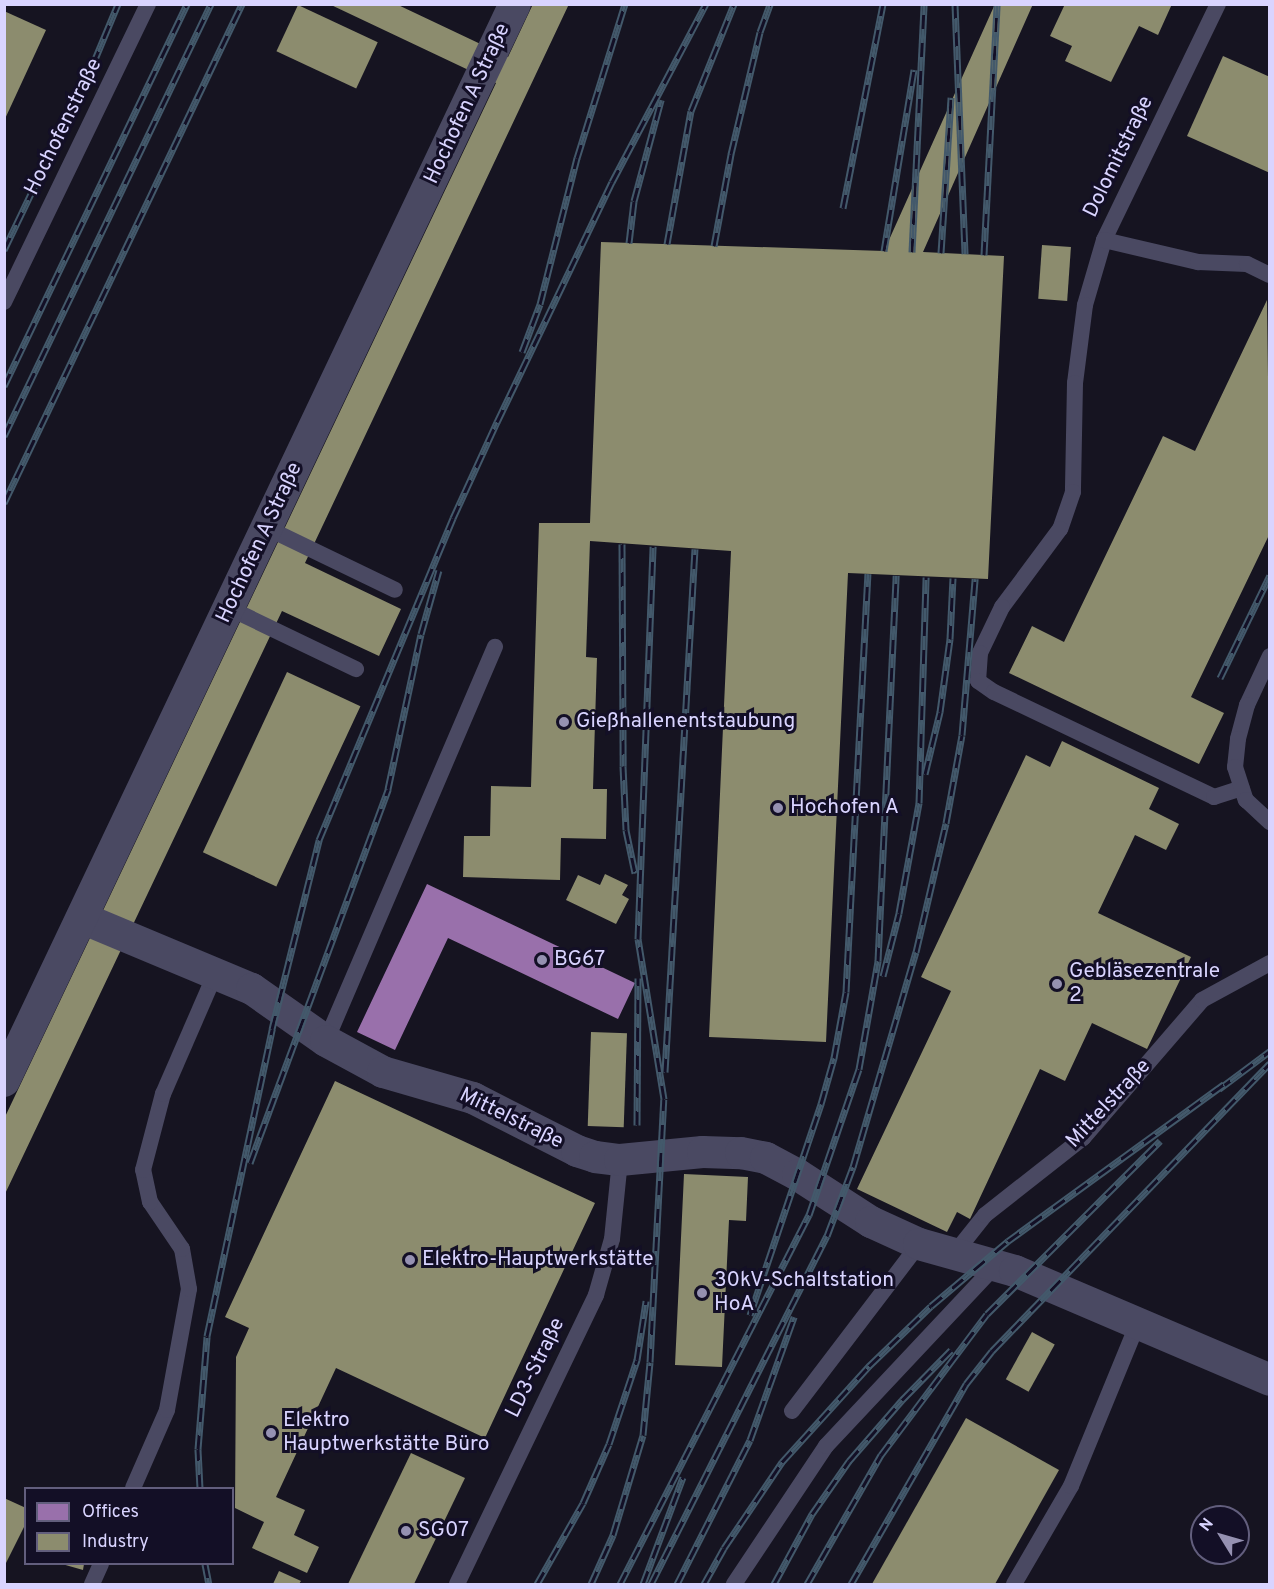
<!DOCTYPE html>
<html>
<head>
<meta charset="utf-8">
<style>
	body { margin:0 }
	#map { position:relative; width:1274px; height:1589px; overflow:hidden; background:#161421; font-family:Overpass,sans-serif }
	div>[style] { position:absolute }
	.offices>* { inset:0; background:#9970ab }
	.industry>* { inset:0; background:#8c8c6e; transform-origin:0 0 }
	.service>* { height:16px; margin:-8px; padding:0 8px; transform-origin:8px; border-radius:8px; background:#4a4962 }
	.minor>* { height:32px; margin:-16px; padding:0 16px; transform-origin:16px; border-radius:16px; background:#4a4962 }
	.rail>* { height:7px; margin-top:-3.5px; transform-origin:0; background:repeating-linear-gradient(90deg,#130f26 0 14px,#43596b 0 28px); box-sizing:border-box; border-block:2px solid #43596b }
	.dots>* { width:16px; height:16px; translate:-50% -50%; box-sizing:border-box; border:3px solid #130f26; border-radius:50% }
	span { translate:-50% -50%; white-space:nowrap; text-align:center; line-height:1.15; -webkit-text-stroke:6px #130f26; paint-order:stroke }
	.street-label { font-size:21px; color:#d9d4ff }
	.poi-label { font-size:21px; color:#d9d4ff }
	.left { translate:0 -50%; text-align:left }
	.frame { position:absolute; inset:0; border:6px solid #d9d4ff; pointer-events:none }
	.legend { position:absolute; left:24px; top:1487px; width:210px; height:78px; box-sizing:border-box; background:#130f26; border:2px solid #625e7d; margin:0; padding:8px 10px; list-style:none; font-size:18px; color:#d9d4ff }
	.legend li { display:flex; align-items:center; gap:12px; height:30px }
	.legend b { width:30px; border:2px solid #625e7d }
	.north { position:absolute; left:1190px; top:1505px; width:60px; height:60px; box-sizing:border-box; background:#130f26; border:2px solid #625e7d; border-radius:50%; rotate:307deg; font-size:16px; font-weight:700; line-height:24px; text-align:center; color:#d9d4ff }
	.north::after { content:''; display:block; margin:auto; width:21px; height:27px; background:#9591b1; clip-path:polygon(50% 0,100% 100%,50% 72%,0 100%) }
</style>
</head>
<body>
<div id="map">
	<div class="offices">
		<i style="clip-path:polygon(427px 884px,635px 983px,618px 1019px,448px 938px,395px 1050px,357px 1032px)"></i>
	</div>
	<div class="industry">
		<i style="clip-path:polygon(329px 4px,396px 4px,508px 57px,533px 4px,569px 4px,305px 563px,401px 609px,379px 656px,282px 611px,4px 1196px,4px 1119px,496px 83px)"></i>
		<i style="clip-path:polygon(995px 4px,1033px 4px,923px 252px,1004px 256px,988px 579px,848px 573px,826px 1042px,709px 1037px,731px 551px,590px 541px,586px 657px,597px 658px,593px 789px,607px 789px,606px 839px,561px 838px,560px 880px,463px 877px,464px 836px,490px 836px,491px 786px,531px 787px,539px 523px,590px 523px,601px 242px,884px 251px)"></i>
		<i style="clip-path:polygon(1065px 4px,1172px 4px,1158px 35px,1139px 26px,1111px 82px,1065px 61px,1072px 46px,1050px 36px)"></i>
		<i style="left:298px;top:5px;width:88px;height:51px;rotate:25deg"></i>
		<i style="clip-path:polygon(4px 11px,46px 30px,4px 121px)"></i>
		<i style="clip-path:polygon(1223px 56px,1270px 77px,1270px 173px,1187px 136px)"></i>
		<i style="left:1042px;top:245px;width:29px;height:54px;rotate:4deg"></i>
		<i style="clip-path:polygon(1267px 300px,1270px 533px,1191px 697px,1224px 713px,1199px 764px,1009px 673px,1032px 626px,1064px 642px,1163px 436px,1195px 451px)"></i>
		<i style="left:287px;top:672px;width:81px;height:199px;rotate:25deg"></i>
		<i style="clip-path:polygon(1062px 741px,1159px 788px,1149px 809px,1179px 824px,1166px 850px,1135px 835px,1098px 913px,1191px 957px,1147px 1049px,1092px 1023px,1065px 1081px,1040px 1069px,970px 1219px,957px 1212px,947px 1232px,857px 1189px,951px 991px,921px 977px,1026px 755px,1050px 767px)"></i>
		<i style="clip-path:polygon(605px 874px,628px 885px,622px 895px,629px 899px,616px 924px,566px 900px,578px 875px,600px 885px)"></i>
		<i style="left:591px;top:1032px;width:36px;height:94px;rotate:2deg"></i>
		<i style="clip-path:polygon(335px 1081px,595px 1203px,485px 1438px,336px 1368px,276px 1497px,305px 1510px,294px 1535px,319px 1547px,307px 1573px,252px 1548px,264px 1522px,235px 1508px,236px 1357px,249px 1328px,225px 1317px)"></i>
		<i style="clip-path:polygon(684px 1174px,748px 1177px,746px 1221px,729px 1220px,722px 1367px,675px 1365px)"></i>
		<i style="left:1032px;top:1332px;width:26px;height:54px;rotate:29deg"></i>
		<i style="clip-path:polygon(966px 1418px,1059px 1470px,995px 1584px,872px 1584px)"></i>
		<i style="clip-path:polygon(411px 1453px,465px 1478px,414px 1584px,348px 1584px)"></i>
		<i style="clip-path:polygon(4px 1498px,26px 1508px,26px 1523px,4px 1567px)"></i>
		<i style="clip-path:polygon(62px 1564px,84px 1564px,83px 1570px)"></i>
		<i style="clip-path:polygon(279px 1571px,301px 1581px,299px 1584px,273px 1584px)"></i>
	</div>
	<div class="service">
		<i style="left:1218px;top:4px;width:262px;rotate:115.8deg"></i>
		<i style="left:1104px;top:240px;width:68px;rotate:106.3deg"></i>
		<i style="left:1085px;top:305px;width:79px;rotate:97.3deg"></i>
		<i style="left:1075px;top:383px;width:109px;rotate:91.1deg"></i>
		<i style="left:1073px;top:492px;width:39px;rotate:109deg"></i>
		<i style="left:1060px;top:529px;width:97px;rotate:126.6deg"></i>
		<i style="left:1002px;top:607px;width:51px;rotate:115.6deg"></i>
		<i style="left:980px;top:653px;width:28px;rotate:94deg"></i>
		<i style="left:978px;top:681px;width:19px;rotate:35deg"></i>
		<i style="left:994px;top:692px;width:244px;rotate:25.5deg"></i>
		<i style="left:1214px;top:797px;width:29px;rotate:-18deg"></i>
		<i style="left:1104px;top:240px;width:97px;rotate:13.2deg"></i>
		<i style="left:1198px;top:262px;width:49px;rotate:2.3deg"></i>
		<i style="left:1247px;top:264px;width:25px;rotate:26deg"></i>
		<i style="left:4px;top:302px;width:331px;rotate:-64.2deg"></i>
		<i style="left:267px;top:528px;width:142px;rotate:25.8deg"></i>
		<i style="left:229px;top:608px;width:141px;rotate:25.7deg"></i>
		<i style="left:1270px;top:656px;width:54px;rotate:115.1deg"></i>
		<i style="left:1247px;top:705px;width:35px;rotate:105deg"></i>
		<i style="left:1238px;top:739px;width:28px;rotate:96deg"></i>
		<i style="left:1235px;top:767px;width:35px;rotate:72deg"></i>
		<i style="left:1246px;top:800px;width:33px;rotate:43deg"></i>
		<i style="left:326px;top:1041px;width:429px;rotate:-66.8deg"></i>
		<i style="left:954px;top:1254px;width:50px;rotate:-51.5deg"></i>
		<i style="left:985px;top:1215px;width:125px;rotate:-38.2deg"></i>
		<i style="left:1083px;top:1138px;width:182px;rotate:-49.2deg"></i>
		<i style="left:1202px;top:1000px;width:77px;rotate:-28.6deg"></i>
		<i style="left:792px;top:1411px;width:210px;rotate:-52.7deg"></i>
		<i style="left:133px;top:1488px;width:85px;rotate:-66.4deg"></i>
		<i style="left:167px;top:1410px;width:123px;rotate:-79.7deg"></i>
		<i style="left:189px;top:1289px;width:41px;rotate:-99.9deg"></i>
		<i style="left:182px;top:1249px;width:57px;rotate:-124.2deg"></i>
		<i style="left:150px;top:1202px;width:33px;rotate:-102deg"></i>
		<i style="left:143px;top:1170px;width:79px;rotate:-75.3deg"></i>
		<i style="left:163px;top:1094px;width:133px;rotate:-66.5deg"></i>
		<i style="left:92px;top:1584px;width:22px;rotate:-66deg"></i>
		<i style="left:457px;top:1584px;width:321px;rotate:-64.3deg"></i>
		<i style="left:596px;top:1295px;width:58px;rotate:-74.1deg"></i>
		<i style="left:612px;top:1239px;width:79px;rotate:-84.2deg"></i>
		<i style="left:734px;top:1584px;width:166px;rotate:-56.3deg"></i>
		<i style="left:826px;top:1446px;width:248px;rotate:-46.8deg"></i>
		<i style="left:1014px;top:1584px;width:113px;rotate:-59.8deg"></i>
		<i style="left:1071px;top:1486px;width:176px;rotate:-67.7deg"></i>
	</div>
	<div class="minor">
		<i style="left:82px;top:918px;width:184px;rotate:22.7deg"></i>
		<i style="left:252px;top:989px;width:90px;rotate:35.1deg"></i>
		<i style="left:326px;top:1041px;width:65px;rotate:28.5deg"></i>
		<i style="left:383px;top:1072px;width:94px;rotate:16.1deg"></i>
		<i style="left:473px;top:1098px;width:117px;rotate:27deg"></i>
		<i style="left:577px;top:1151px;width:19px;rotate:18deg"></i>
		<i style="left:595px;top:1157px;width:25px;rotate:7deg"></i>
		<i style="left:620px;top:1160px;width:83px;rotate:-5.5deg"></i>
		<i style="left:703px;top:1152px;width:38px;rotate:2deg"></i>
		<i style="left:741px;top:1153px;width:25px;rotate:11deg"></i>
		<i style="left:766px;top:1158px;width:36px;rotate:28deg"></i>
		<i style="left:798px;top:1175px;width:87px;rotate:32.8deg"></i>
		<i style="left:871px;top:1222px;width:53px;rotate:24.6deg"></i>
		<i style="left:919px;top:1244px;width:100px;rotate:15.7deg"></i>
		<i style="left:1015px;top:1271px;width:277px;rotate:23.1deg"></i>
		<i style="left:4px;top:1081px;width:1192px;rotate:-64.62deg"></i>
	</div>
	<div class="rail">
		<i style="left:955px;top:4px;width:250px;rotate:87.7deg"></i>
		<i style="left:843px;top:208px;width:208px;rotate:-78.9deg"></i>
		<i style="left:629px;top:243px;width:42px;rotate:-83.2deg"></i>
		<i style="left:634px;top:201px;width:105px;rotate:-75deg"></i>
		<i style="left:667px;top:244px;width:135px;rotate:-79.8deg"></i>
		<i style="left:691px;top:111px;width:115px;rotate:-68.1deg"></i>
		<i style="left:714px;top:246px;width:94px;rotate:-79.5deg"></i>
		<i style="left:731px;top:154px;width:125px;rotate:-76.6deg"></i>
		<i style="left:760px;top:32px;width:30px;rotate:-70deg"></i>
		<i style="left:4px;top:250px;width:206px;rotate:-64.4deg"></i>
		<i style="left:93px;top:64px;width:65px;rotate:-67.4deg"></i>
		<i style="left:884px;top:251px;width:184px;rotate:-80.6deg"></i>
		<i style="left:912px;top:252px;width:248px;rotate:-87.2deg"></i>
		<i style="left:941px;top:253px;width:156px;rotate:-86.3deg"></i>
		<i style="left:984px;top:255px;width:251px;rotate:-87deg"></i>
		<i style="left:522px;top:352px;width:51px;rotate:-69.4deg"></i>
		<i style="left:540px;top:304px;width:151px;rotate:-75.8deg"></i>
		<i style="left:577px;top:158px;width:161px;rotate:-72.7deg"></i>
		<i style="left:4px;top:386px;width:424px;rotate:-64.4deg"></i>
		<i style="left:4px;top:436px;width:479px;rotate:-64.4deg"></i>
		<i style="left:4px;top:503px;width:553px;rotate:-64.5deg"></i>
		<i style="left:622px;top:544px;width:222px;rotate:89.7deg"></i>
		<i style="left:623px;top:766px;width:64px;rotate:87.3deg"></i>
		<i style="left:626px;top:830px;width:44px;rotate:78.2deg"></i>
		<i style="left:1220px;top:678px;width:114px;rotate:-64.1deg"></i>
		<i style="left:925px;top:774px;width:64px;rotate:-76.4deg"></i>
		<i style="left:940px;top:712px;width:74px;rotate:-82.2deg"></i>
		<i style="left:950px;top:639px;width:61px;rotate:-87.2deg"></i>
		<i style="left:883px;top:976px;width:65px;rotate:-75.7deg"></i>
		<i style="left:899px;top:913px;width:112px;rotate:-79.7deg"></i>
		<i style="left:919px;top:803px;width:226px;rotate:-88.2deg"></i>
		<i style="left:665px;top:1072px;width:524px;rotate:-86.72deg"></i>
		<i style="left:1219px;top:1089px;width:64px;rotate:-36.7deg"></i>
		<i style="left:637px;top:1125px;width:147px;rotate:-89.6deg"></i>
		<i style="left:250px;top:1163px;width:399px;rotate:-69.7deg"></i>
		<i style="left:388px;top:789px;width:158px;rotate:-78deg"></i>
		<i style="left:421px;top:634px;width:66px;rotate:-74.3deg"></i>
		<i style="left:750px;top:1315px;width:223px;rotate:-71.4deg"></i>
		<i style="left:821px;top:1104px;width:48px;rotate:-74.2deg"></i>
		<i style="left:834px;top:1058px;width:67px;rotate:-79.7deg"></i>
		<i style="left:846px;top:992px;width:419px;rotate:-87deg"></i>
		<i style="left:200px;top:1488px;width:39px;rotate:-93deg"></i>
		<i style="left:198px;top:1449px;width:113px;rotate:-85.4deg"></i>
		<i style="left:207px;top:1336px;width:314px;rotate:-78deg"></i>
		<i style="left:272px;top:1029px;width:195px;rotate:-76deg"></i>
		<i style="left:319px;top:840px;width:349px;rotate:-67.4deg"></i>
		<i style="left:453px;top:518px;width:106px;rotate:-65.4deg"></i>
		<i style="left:497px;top:422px;width:266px;rotate:-64.4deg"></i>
		<i style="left:612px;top:182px;width:201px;rotate:-62.2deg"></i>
		<i style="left:205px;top:1564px;width:20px;rotate:79deg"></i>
		<i style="left:537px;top:1584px;width:93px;rotate:-60.4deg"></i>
		<i style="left:583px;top:1503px;width:64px;rotate:-66.2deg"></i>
		<i style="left:609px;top:1444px;width:89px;rotate:-71.6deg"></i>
		<i style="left:637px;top:1360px;width:60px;rotate:-81.3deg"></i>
		<i style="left:591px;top:1584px;width:54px;rotate:-65.8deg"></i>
		<i style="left:613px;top:1535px;width:104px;rotate:-73.3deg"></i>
		<i style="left:643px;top:1435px;width:73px;rotate:-84.5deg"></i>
		<i style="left:650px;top:1362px;width:263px;rotate:-87deg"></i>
		<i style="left:664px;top:1099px;width:162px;rotate:-99.2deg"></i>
		<i style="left:638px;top:939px;width:393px;rotate:-87.8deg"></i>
		<i style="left:620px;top:1584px;width:415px;rotate:-62.9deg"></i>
		<i style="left:809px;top:1215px;width:154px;rotate:-71.1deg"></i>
		<i style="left:859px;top:1069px;width:110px;rotate:-80deg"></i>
		<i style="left:878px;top:961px;width:386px;rotate:-87.3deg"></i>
		<i style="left:643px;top:1584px;width:114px;rotate:-69.5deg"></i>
		<i style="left:651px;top:1584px;width:390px;rotate:-63.2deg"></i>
		<i style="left:827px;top:1236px;width:74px;rotate:-69.4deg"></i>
		<i style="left:853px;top:1167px;width:224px;rotate:-73.7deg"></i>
		<i style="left:916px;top:952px;width:132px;rotate:-76.9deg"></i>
		<i style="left:946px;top:823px;width:89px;rotate:-79.7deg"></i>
		<i style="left:962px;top:735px;width:157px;rotate:-85.2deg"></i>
		<i style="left:677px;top:1584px;width:161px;rotate:-63.1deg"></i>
		<i style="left:750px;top:1440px;width:131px;rotate:-70.3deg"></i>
		<i style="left:704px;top:1584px;width:41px;rotate:-60.9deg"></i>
		<i style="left:724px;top:1548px;width:104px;rotate:-56deg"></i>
		<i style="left:782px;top:1462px;width:130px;rotate:-47.8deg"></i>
		<i style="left:869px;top:1366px;width:86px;rotate:-44.1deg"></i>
		<i style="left:931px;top:1306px;width:101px;rotate:-40.2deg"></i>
		<i style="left:1008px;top:1241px;width:267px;rotate:-36deg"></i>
		<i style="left:774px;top:1584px;width:80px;rotate:-61.5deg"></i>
		<i style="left:812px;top:1514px;width:65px;rotate:-55.1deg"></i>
		<i style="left:849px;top:1461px;width:81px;rotate:-49deg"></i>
		<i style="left:902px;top:1400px;width:70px;rotate:-45.6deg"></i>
		<i style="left:807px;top:1584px;width:149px;rotate:-60.2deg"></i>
		<i style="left:881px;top:1455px;width:176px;rotate:-53.1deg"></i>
		<i style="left:987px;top:1314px;width:245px;rotate:-45deg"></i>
		<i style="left:851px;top:1584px;width:231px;rotate:-60.1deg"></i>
		<i style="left:966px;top:1384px;width:42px;rotate:-51.8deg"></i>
		<i style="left:992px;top:1351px;width:400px;rotate:-46deg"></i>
	</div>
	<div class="dots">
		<i style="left:564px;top:722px;background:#9591b1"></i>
		<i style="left:778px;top:808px;background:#9591b1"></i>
		<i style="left:542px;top:960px;background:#9591b1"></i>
		<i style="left:1057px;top:984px;background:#9591b1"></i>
		<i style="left:410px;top:1260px;background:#9591b1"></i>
		<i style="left:702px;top:1293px;background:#9591b1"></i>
		<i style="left:271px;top:1433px;background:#9591b1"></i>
		<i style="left:406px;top:1531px;background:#9591b1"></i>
	</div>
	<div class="street-label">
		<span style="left:468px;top:104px;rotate:-65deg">Hochofen A Straße</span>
		<span style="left:64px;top:127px;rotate:-64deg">Hochofenstraße</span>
		<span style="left:1119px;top:157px;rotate:-64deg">Dolomitstraße</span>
		<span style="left:260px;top:543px;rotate:-65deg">Hochofen A Straße</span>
		<span style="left:1109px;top:1104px;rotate:-47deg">Mittelstraße</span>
		<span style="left:511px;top:1119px;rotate:26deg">Mittelstraße</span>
		<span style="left:536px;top:1368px;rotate:-64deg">LD3-Straße</span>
	</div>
	<div class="poi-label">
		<span class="left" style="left:576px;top:722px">Gießhallenentstaubung</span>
		<span class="left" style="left:790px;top:808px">Hochofen A</span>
		<span class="left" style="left:554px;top:960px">BG67</span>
		<span class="left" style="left:1069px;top:984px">Gebläsezentrale<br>2</span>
		<span class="left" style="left:422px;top:1260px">Elektro-Hauptwerkstätte</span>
		<span class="left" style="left:714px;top:1293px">30kV-Schaltstation<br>HoA</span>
		<span class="left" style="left:283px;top:1433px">Elektro<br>Hauptwerkstätte Büro</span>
		<span class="left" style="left:418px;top:1531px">SG07</span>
	</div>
	<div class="frame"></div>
	<ul class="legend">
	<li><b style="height:16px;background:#9970ab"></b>Offices</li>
	<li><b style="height:16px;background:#8c8c6e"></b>Industry</li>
	</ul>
	<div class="north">N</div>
</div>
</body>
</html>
